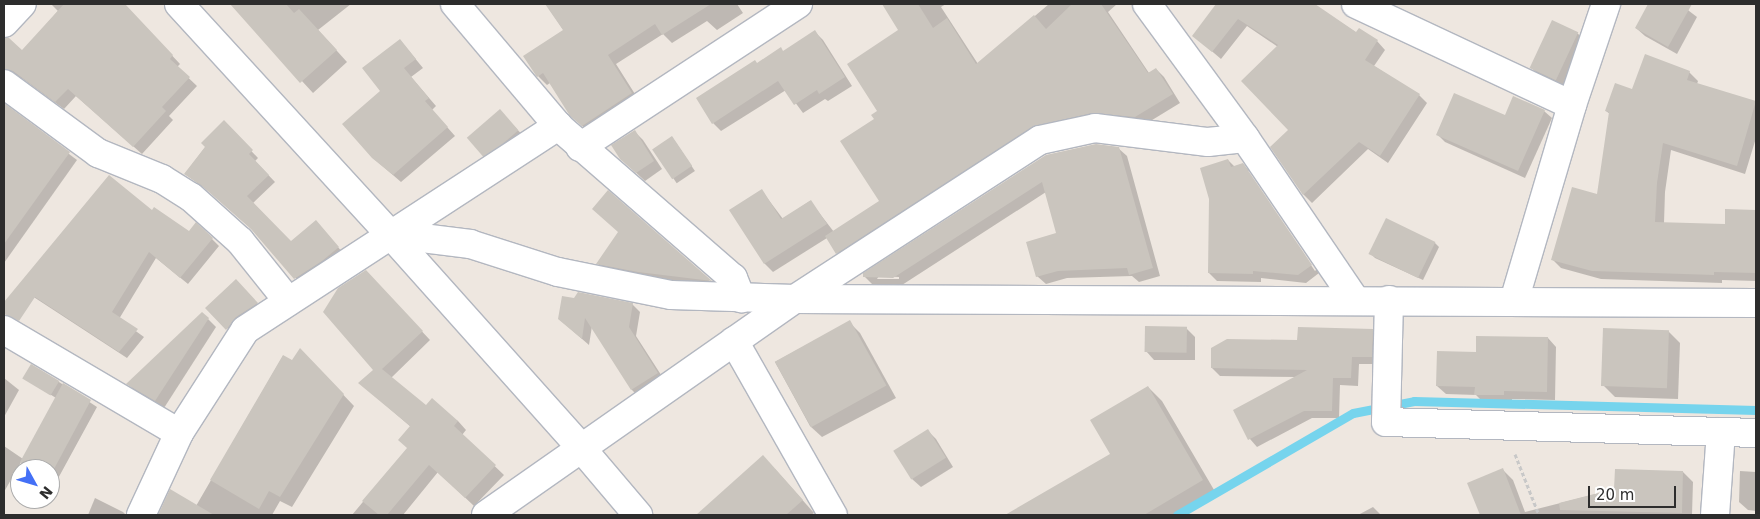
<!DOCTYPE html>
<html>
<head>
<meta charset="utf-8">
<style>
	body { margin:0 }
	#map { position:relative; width:1760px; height:519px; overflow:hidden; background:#eee7e0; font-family:"DejaVu Sans",sans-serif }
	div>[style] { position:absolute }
	.shadow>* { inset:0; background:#0003; transform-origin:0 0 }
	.stream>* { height:9px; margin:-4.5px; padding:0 4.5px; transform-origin:4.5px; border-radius:4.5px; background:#76d4ed }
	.building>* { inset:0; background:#cac5be; transform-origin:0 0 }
	.path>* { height:3px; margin-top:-1.5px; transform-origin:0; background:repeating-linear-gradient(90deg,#c8c8c8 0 4px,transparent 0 6.5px) }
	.roads { filter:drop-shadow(1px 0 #b3b7c0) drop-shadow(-1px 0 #b3b7c0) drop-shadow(0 1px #b3b7c0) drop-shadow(0 -1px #b3b7c0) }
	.minor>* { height:28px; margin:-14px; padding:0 14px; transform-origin:14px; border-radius:14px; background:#fff }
	.tertiary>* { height:28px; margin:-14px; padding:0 14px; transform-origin:14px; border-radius:14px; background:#fff }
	span { translate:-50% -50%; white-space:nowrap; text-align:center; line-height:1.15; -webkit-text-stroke:5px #fff; paint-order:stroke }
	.frame { position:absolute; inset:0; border:5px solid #2d2d2d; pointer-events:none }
	.north { position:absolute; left:10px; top:459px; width:50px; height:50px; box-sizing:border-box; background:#fff; border:1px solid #ababab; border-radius:50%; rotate:129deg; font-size:14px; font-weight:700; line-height:20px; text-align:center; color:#2d2d2d }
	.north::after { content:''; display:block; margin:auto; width:18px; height:22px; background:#4470f6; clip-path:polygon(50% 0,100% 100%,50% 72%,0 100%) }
	.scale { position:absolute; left:1588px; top:486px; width:88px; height:22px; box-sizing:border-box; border:2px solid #2d2d2d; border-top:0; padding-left:6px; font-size:15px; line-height:18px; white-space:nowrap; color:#2d2d2d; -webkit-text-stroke:4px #fff; paint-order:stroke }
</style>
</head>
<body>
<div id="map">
	<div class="shadow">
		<i style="clip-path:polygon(51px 4px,124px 4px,180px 64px,177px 67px,197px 86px,169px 116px,173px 120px,142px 154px,76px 96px,64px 109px,23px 79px,15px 76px,4px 79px,4px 39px,8px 39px,22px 52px,58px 11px)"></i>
		<i style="clip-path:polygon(231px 4px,351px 4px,318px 30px,347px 62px,313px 93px)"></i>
		<i style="clip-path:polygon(546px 4px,737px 4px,743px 13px,717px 30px,707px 21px,672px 43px,663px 34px,616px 64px,640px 102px,592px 134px,581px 125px,550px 83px,547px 85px,538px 76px,564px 31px)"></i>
		<i style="clip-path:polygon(883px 4px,946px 4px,941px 7px,978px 64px,1049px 4px,1117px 4px,1108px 12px,1149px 73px,1156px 69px,1164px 77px,1180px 103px,1144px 125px,1101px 120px,845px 261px,827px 238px,773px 272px,765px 264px,731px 211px,762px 191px,783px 219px,810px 201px,834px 232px,880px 202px,875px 119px,900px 30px)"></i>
		<i style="clip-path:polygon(1220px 4px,1312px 4px,1357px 33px,1359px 30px,1377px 41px,1385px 50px,1374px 66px,1419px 95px,1427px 103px,1388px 163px,1368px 149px,1312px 203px,1304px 195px,1272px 148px,1290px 130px,1278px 47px,1247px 26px,1221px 59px,1194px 36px)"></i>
		<i style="clip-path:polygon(1650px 4px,1680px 4px,1697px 17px,1677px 54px,1645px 36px,1636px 28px)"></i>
		<i style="clip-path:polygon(815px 32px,823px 40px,852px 86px,828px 101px,825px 99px,803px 113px,786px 90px,721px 131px,713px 123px,784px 52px)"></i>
		<i style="clip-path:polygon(1577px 33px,1586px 41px,1565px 88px,1540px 77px,1532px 68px)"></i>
		<i style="clip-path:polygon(400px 40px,423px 68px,411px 77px,436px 106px,432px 110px,455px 136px,401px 182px,372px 157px)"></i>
		<i style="clip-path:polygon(1689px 72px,1698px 81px,1697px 84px,1756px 102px,1756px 138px,1745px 174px,1671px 150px,1665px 192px,1664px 223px,1726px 225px,1727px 211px,1756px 211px,1756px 281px,1722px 280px,1722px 283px,1601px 279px,1561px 268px,1553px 260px,1598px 195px,1610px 114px,1606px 111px,1632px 91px)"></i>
		<i style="clip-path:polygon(4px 105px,77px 160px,4px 263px)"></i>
		<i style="left:500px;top:111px;width:38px;height:41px;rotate:47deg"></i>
		<i style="clip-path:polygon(1544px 111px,1552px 118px,1525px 178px,1445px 142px,1437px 134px,1506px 116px)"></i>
		<i style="clip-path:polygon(224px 122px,258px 158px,255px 161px,275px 182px,253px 203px,291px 243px,322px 229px,344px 254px,302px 285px,255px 232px,210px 192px,185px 174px)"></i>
		<i style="clip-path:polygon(634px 131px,643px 140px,662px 169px,645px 181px,630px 167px)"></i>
		<i style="left:672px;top:137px;width:41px;height:22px;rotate:56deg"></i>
		<i style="clip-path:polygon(evenodd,1118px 148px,1127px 156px,1160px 276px,1139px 282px,1132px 276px,1067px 278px,1046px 284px,1037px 276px,1058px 234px,1046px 192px,902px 285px,873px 285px,865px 277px,1047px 156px,1118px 148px,879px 276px,899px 277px,899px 279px,877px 279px,879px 276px)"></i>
		<i style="clip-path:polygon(1228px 160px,1235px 167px,1243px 164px,1249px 171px,1247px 171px,1315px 271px,1317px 269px,1319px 273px,1306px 283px,1261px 278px,1261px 282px,1217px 281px,1209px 273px)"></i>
		<i style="clip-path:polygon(608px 192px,711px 282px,717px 287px,646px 278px,605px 270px,598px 264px,619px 232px)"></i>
		<i style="clip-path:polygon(1387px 220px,1435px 243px,1439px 247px,1423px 280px,1375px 258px,1371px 254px)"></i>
		<i style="clip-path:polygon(189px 233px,212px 239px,219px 246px,188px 284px,156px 258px,119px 319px,144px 337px,127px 358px,26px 292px)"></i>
		<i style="clip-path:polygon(374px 280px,430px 340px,391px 378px,427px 407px,458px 421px,466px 430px,462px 435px,504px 475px,474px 506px,438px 472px,403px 515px,352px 515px,408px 448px,411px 427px,360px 383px,375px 370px)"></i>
		<i style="clip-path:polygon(244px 289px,265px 312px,236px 337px,207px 308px)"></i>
		<i style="clip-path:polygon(632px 304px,640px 312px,636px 336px,665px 381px,639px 397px,632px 390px,592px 326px,589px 345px,559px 319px)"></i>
		<i style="clip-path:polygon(208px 319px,216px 327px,164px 408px,136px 392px,128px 384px)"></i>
		<i style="clip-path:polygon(849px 322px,860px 333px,896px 398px,822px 437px,810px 426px,775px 362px)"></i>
		<i style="clip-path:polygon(1187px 329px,1195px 337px,1195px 360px,1154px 360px,1146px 351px)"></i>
		<i style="clip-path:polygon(1372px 330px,1380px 338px,1379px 364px,1359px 364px,1358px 386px,1340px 385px,1339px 418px,1312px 418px,1257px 447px,1250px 439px,1234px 411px,1297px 377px,1220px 376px,1212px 368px)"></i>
		<i style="clip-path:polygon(1668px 331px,1680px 343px,1678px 399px,1615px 397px,1603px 385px)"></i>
		<i style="clip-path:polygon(1548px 338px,1556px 347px,1555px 400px,1512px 399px,1512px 404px,1484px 403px,1476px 395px,1446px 394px,1437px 386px,1477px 354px)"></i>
		<i style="clip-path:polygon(283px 356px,293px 362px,311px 361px,354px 406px,292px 507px,280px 501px,272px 515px,159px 515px,171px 491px,196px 506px)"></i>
		<i style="clip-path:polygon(4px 378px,19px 390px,4px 417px)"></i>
		<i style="clip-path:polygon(24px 378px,59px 382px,97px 407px,55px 484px,50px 481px,50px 469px,29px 469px,21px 462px,4px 492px,4px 446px,23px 459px,56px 398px)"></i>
		<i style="clip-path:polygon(1148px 387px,1162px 401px,1217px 495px,1182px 515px,1008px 515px,1112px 454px)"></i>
		<i style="clip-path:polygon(928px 431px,936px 439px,953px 467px,921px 487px,912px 479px)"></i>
		<i style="clip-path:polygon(775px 469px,814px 513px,811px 515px,698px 515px)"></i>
		<i style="clip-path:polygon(1503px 470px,1513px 480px,1525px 512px,1683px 472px,1693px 482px,1692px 515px,1481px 515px,1469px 483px)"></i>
		<i style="clip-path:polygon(1740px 471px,1756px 472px,1756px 511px,1748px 510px,1739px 502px)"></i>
		<i style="clip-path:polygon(95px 498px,123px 512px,126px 515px,88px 515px)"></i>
		<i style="clip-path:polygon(1373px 507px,1381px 515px,1358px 515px)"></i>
	</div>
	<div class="stream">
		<i style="left:1177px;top:515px;width:203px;rotate:-30.1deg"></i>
		<i style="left:1353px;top:413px;width:62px;rotate:-11.1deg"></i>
		<i style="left:1414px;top:401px;width:342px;rotate:1.5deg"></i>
	</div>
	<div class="building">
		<i style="clip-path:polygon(64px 4px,125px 4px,173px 55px,170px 59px,190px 77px,162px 107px,166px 111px,133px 147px,68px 89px,55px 102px,13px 71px,4px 69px,4px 38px,9px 38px,22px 50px)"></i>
		<i style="clip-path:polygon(230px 4px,286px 4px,294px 13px,299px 9px,337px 50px,300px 83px)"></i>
		<i style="clip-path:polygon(545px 4px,711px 4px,662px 35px,655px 24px,608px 55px,632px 93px,582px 126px,570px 116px,543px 73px,537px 77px,523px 56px,563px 30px)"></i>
		<i style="clip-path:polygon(882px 4px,918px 4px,933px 28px,947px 18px,976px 64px,1034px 15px,1046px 29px,1072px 4px,1101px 4px,1148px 73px,1156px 68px,1173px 94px,1135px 117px,1092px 113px,1032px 127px,836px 254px,825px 236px,879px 201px,840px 141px,874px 119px,871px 115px,877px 111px,847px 64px,898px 30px)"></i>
		<i style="clip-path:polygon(1216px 4px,1315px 4px,1356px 32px,1359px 28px,1378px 40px,1365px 60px,1420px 94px,1380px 156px,1359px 142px,1303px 195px,1270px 147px,1288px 130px,1241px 81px,1278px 45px,1238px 19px,1212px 52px,1192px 36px)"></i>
		<i style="clip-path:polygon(1648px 4px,1692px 4px,1668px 47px,1635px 28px)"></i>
		<i style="left:1552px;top:20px;width:29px;height:53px;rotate:25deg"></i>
		<i style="clip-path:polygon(815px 30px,845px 77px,819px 94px,817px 90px,794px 105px,778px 81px,712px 124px,696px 98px,755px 60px,757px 63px,781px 47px,783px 51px)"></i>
		<i style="clip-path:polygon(400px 39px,416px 59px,404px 68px,429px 98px,425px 101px,448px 127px,393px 175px,372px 158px,342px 124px,380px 91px,362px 68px)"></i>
		<i style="clip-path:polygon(1645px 54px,1690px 71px,1687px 80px,1756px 101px,1737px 166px,1663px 143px,1657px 183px,1655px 222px,1725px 224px,1725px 209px,1756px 210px,1756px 273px,1714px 272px,1714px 275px,1592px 271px,1551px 260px,1572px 187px,1597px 194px,1609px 112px,1605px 111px,1615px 83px,1632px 89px)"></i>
		<i style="clip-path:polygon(1454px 93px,1505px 115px,1513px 96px,1545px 110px,1518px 171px,1436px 135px)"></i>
		<i style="clip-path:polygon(4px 103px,70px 152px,4px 244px)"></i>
		<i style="left:500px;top:109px;width:28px;height:44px;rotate:49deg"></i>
		<i style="clip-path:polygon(224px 120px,253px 150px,249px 154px,269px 175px,247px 196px,291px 241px,316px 220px,339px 247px,322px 261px,294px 279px,251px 229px,201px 185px,184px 174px,205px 147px,201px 143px)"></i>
		<i style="clip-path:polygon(635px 130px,654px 161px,636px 173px,620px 159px,611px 145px)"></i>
		<i style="left:672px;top:136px;width:36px;height:24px;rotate:56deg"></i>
		<i style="clip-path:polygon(1096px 144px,1119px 147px,1153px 268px,1129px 275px,1127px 268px,1058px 271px,1036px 277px,1026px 242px,1056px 233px,1042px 182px,893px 278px,863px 277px,863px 273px,1046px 155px)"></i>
		<i style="clip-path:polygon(1228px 159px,1231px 167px,1243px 163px,1312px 265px,1298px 275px,1253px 271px,1253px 274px,1208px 273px,1209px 199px,1200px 168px)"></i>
		<i style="clip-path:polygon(109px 175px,152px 210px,154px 207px,189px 231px,196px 222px,213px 238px,180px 278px,149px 252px,112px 312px,138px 329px,119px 352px,35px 297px,19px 321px,4px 314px,4px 302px)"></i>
		<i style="clip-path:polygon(762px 189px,781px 219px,811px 200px,827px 224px,764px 264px,729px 210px)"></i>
		<i style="clip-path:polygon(608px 190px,712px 281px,638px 272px,596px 264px,618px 232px,592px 209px)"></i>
		<i style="left:1386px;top:218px;width:55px;height:40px;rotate:26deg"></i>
		<i style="clip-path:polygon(366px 270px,423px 331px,382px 369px,426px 405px,432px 398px,458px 421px,454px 426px,496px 465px,465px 498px,429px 465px,387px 515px,379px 515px,362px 501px,407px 448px,398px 440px,410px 426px,358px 383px,373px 370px,323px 312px,338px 288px)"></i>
		<i style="clip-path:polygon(236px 279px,258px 303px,236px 317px,226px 330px,205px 308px)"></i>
		<i style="clip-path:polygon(578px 292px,633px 303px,629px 327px,658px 373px,631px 390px,585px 318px,582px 339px,558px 319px,562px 296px,574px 298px)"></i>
		<i style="clip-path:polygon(202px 312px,209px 318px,155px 401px,126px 384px)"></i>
		<i style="left:850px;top:320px;width:75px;height:86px;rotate:61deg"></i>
		<i style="left:1145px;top:326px;width:42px;height:26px;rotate:1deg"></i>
		<i style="clip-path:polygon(1298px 327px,1373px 329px,1372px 357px,1352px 357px,1351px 378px,1333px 378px,1332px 411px,1304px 411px,1248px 440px,1233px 410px,1307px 370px,1211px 368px,1211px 348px,1227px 339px,1297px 340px)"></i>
		<i style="left:1603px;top:328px;width:66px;height:58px;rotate:2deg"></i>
		<i style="clip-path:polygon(1476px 336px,1548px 337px,1547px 392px,1504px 391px,1504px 395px,1474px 395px,1475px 387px,1436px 386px,1437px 351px,1476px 352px)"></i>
		<i style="clip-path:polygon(300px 348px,344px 394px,280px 497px,269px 491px,259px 509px,210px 480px,283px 355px,292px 360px)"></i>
		<i style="left:31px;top:364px;width:33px;height:17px;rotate:31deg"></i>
		<i style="clip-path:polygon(63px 383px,91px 400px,54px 469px,32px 469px,20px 462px)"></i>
		<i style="clip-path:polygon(1148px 386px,1203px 480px,1144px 515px,1005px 515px,1110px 454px,1090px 420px)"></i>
		<i style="left:928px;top:429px;width:34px;height:41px;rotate:58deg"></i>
		<i style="clip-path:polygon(763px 455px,803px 500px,786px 515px,696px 515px)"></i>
		<i style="clip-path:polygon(1503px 468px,1521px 515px,1480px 515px,1467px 483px)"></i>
		<i style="clip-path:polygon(1615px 469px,1683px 471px,1682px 513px,1560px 510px,1559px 503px,1614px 489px)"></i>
		<i style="clip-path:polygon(170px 489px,214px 515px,158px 515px)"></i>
	</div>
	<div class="path">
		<i style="left:1515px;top:454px;width:66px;rotate:68.5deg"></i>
	</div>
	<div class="roads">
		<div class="minor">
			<i style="left:455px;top:4px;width:160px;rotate:49.8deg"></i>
			<i style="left:558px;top:126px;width:232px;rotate:41deg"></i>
			<i style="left:733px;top:278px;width:22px;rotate:68deg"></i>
			<i style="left:1147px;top:4px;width:166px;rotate:53.8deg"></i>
			<i style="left:1245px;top:138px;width:196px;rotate:55.8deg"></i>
			<i style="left:1356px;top:4px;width:238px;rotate:25.1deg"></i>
			<i style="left:4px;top:23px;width:26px;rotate:-47deg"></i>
			<i style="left:4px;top:84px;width:117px;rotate:36.3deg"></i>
			<i style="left:98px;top:153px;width:69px;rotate:22.1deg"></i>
			<i style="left:162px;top:179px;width:34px;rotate:32deg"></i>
			<i style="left:191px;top:197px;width:66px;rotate:41.9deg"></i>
			<i style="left:240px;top:241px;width:77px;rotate:51.3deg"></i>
			<i style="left:580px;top:147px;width:261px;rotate:-33.3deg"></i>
			<i style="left:1389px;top:300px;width:122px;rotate:91.4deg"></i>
			<i style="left:1386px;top:422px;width:370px;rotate:1.7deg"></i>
			<i style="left:1514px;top:301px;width:204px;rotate:-73.5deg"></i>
			<i style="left:1572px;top:105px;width:107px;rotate:-71.4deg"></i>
			<i style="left:4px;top:330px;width:203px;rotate:30.5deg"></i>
			<i style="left:734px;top:341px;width:200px;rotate:60.4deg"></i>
			<i style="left:141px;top:515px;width:90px;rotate:-65.1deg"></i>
			<i style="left:179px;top:433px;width:122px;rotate:-57.3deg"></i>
			<i style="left:245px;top:330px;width:374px;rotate:-33.1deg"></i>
			<i style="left:486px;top:515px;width:377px;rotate:-35deg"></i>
			<i style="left:795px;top:299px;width:292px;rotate:-33deg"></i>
			<i style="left:1040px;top:140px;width:56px;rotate:-12.3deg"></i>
			<i style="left:1095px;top:128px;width:114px;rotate:7.1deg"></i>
			<i style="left:1208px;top:142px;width:37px;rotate:-6deg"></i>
			<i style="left:1715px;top:515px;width:83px;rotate:-85.9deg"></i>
		</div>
		<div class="tertiary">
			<i style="left:179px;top:4px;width:312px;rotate:47.5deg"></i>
			<i style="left:390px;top:234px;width:288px;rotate:48.2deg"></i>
			<i style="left:582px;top:449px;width:87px;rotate:49.7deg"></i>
			<i style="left:390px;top:234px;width:81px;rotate:7.1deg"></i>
			<i style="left:470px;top:244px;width:92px;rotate:17.7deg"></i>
			<i style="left:558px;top:272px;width:115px;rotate:11.5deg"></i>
			<i style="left:671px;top:295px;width:124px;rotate:1.8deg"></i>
			<i style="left:795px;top:299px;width:961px;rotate:0.24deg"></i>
		</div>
	</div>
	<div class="frame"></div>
	<div class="north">N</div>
	<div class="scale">20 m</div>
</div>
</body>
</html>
